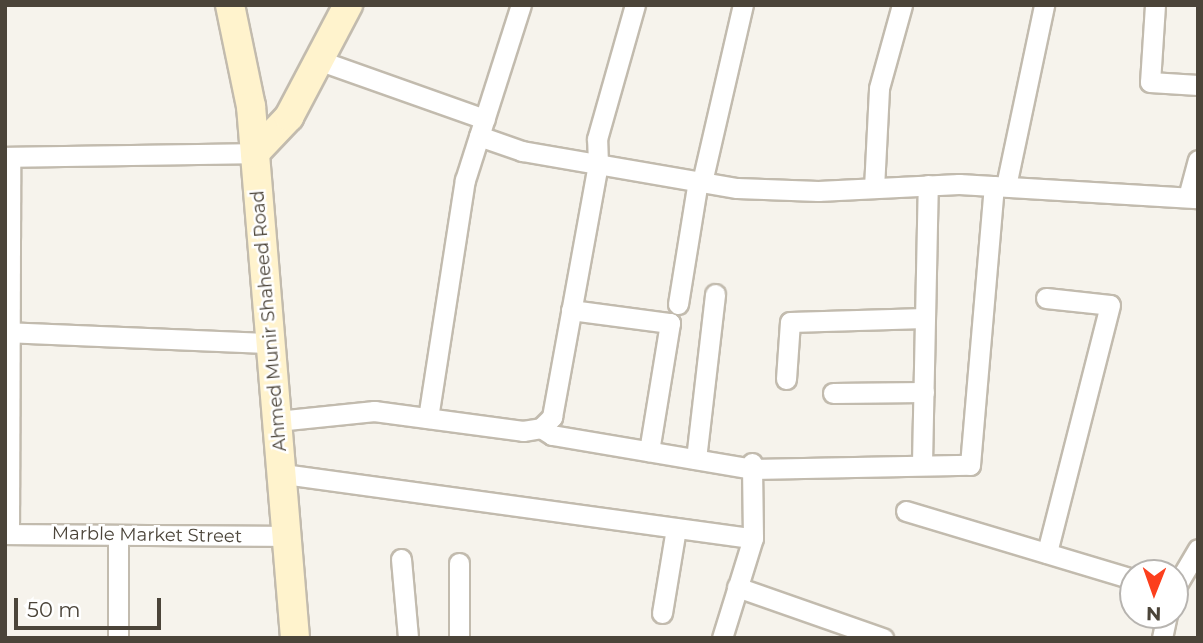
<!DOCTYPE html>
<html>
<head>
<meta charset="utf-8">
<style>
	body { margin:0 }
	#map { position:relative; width:1203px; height:643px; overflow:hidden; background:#f6f3ec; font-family:Montserrat,sans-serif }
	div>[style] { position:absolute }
	.roads { filter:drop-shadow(2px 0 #c2bbae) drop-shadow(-2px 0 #c2bbae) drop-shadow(0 2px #c2bbae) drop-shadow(0 -2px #c2bbae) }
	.street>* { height:19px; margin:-9.5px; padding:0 9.5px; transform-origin:9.5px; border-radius:9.5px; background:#fff }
	.secondary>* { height:28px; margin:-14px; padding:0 14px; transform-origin:14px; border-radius:14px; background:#fff3cd }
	span { translate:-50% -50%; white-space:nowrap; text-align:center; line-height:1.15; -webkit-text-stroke:5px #fff; paint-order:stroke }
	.street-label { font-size:18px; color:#4b4439 }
	.frame { position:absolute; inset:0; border:7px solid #4b4439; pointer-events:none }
	.north { position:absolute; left:1119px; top:559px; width:70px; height:70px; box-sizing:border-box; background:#fff; border:2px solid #b7b4b0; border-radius:50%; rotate:181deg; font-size:19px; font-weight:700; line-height:28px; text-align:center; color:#4b4439 }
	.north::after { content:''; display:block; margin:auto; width:24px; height:32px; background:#fc3f1d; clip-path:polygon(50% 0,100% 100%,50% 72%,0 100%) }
	.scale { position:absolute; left:14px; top:598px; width:147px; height:32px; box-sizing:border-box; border:4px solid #4b4439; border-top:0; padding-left:9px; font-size:21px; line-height:24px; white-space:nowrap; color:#4b4439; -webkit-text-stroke:5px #fff; paint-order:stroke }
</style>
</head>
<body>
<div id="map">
	<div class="roads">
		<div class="street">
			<i style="left:1155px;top:5px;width:77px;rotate:93.7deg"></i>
			<i style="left:1150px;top:82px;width:48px;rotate:3.6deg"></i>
			<i style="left:318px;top:60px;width:177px;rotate:19.5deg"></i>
			<i style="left:479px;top:136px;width:46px;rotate:19.2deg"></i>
			<i style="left:522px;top:151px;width:218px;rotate:9.8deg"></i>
			<i style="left:737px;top:188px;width:81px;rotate:2.1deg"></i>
			<i style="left:818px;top:191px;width:141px;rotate:-2.8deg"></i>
			<i style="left:959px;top:184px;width:239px;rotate:3.4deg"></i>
			<i style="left:5px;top:157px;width:250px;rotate:-0.9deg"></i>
			<i style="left:702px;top:182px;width:182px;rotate:-77deg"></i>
			<i style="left:1006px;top:186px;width:185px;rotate:-78.1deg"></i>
			<i style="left:874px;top:188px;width:100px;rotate:-87.1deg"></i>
			<i style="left:879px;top:88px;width:86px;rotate:-74.5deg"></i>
			<i style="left:1188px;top:197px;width:38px;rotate:-75deg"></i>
			<i style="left:1046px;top:298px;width:64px;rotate:6.2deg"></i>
			<i style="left:1110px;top:305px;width:256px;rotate:104.3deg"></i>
			<i style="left:678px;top:304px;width:125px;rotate:-80.8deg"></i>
			<i style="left:571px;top:310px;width:100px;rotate:7.5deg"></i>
			<i style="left:670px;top:323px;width:130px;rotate:99.3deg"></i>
			<i style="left:5px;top:332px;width:264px;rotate:2.4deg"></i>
			<i style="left:786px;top:379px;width:57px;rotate:-86deg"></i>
			<i style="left:790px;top:322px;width:135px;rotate:-1.7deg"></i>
			<i style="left:833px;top:393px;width:91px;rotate:-0.6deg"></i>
			<i style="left:428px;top:418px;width:241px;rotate:-81.2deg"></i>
			<i style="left:465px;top:180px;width:184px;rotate:-72.3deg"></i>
			<i style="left:277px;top:421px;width:98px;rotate:-5.9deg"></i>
			<i style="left:374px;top:411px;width:150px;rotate:7.6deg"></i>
			<i style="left:523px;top:431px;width:18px;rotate:-9deg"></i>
			<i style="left:541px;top:428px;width:16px;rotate:-45deg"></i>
			<i style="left:552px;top:417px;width:257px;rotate:-79.7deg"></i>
			<i style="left:598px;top:164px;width:25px;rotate:-92deg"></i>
			<i style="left:597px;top:139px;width:139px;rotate:-74.2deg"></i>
			<i style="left:541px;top:428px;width:13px;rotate:32deg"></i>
			<i style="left:552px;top:435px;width:203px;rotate:9.6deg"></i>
			<i style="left:752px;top:469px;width:218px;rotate:-1.1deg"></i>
			<i style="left:970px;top:465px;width:280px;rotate:-85.1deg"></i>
			<i style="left:696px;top:459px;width:166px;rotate:-83.4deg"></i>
			<i style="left:922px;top:463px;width:278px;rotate:-88.8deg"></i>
			<i style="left:283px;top:474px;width:474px;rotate:7.8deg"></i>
			<i style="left:906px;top:511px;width:237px;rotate:16.7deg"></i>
			<i style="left:5px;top:534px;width:284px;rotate:0.4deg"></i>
			<i style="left:9px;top:534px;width:376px;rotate:-89.8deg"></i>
			<i style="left:118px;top:535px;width:103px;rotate:90deg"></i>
			<i style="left:401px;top:559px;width:79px;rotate:84.9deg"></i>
			<i style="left:459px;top:563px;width:75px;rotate:90deg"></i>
			<i style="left:737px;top:587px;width:155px;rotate:19.3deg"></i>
			<i style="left:1175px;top:588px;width:45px;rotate:-59.5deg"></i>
			<i style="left:662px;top:613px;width:86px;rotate:-80.6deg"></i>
			<i style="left:722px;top:638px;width:105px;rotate:-72.8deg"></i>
			<i style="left:753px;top:538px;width:75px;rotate:-90.8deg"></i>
			<i style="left:1162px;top:638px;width:24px;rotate:-78deg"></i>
		</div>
		<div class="secondary">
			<i style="left:230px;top:5px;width:103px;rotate:78.3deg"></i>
			<i style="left:251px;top:106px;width:534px;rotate:85.27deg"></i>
			<i style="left:255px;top:153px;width:50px;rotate:-46.6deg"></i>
			<i style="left:289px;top:117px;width:127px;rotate:-62.2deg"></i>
		</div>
	</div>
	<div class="street-label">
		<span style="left:269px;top:321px;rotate:-95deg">Ahmed Munir Shaheed Road</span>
		<span style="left:147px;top:535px;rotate:1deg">Marble Market Street</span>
	</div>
	<div class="frame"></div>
	<div class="north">N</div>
	<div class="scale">50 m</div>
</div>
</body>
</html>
